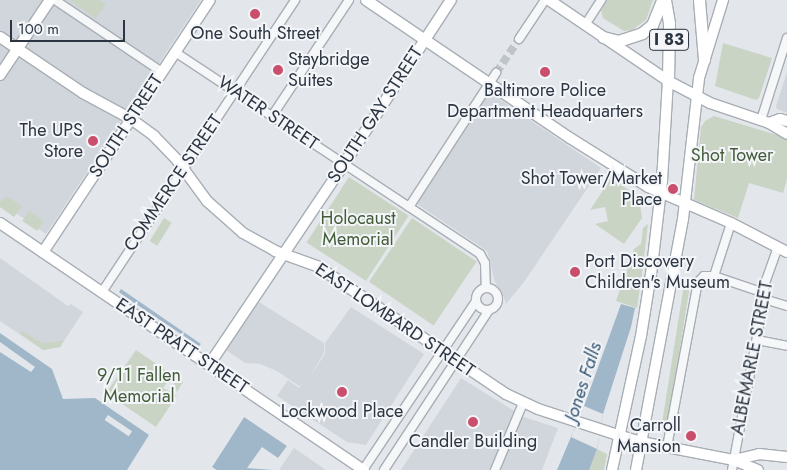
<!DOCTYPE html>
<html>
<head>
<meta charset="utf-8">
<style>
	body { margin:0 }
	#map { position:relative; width:787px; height:470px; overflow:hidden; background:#e3e7eb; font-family:Jost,sans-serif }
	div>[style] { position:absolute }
	.built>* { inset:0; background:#d1d6dc }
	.green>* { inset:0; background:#cad4c5; transform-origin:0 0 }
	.water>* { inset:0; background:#a0b7c9 }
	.pier>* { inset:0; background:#e3e7eb; transform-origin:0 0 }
	.minor-tunnel>* { height:8px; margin-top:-4px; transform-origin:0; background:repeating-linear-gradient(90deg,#bec4c9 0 8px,transparent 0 12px) }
	.roads { filter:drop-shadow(1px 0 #a8aeb5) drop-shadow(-1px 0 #a8aeb5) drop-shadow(0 1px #a8aeb5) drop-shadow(0 -1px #a8aeb5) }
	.minor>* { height:8px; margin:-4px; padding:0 4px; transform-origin:4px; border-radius:4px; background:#f6f7f9 }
	.minor>.ring { margin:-4px; padding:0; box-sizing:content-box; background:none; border:8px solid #f6f7f9; border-radius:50% }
	.major>* { height:10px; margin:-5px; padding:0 5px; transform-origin:5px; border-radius:5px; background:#fff }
	.highway>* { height:11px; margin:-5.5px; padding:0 5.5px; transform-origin:5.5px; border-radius:5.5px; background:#fff }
	.dots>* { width:14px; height:14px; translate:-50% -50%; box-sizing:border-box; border:2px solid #f3f5f8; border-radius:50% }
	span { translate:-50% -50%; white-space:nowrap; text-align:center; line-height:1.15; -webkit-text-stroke:4px #f3f5f8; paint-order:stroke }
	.shield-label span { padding:1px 4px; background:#f3f5f8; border:1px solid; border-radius:4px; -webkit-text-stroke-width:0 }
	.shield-label { font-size:16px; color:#2c3642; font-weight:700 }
	.poi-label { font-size:18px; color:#2c3642 }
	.left { translate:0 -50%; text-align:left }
	.right { translate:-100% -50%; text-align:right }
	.street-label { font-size:18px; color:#2c3642 }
	.park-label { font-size:18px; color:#435d39 }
	.water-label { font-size:19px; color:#375875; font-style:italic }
	.scale { position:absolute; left:10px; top:20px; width:115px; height:22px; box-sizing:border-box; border:2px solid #2c3642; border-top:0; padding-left:6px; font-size:15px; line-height:18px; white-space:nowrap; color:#2c3642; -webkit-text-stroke:4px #f3f5f8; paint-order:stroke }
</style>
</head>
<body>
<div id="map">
	<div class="built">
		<i style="clip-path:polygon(0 0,201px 0,46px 234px,0 202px)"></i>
		<i style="clip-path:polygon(787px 72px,787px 113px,777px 109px,776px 106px)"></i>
		<i style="clip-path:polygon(489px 92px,601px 168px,524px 282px,506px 304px,502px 292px,495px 282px,487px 251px,417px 204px)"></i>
		<i style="clip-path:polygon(0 258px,68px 306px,71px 304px,83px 312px,60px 347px,43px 350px,0 321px)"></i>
		<i style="clip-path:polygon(259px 302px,324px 343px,324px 353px,309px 378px,325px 354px,325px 343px,351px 307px,424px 354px,366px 445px,347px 442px,277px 396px,288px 380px,299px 388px,302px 384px,299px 386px,277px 371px,260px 364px,245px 363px,226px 350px)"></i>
		<i style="clip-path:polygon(461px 378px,524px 417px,558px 428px,542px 470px,401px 470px)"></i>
		<i style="clip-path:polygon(294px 448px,326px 470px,279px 470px)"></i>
	</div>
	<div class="green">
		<i style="clip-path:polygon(69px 0,100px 0,106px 4px,96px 19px)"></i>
		<i style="clip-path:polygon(607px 0,653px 0,646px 20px,632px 30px,624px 31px,603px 18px,601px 11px)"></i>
		<i style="clip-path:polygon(723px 43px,772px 58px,759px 98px,756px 100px,715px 86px)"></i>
		<i style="clip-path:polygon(714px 116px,787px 138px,787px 179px,783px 193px,749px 183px,738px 218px,694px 200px,701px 127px,705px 121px)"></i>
		<i style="left:349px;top:177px;width:71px;height:78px;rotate:33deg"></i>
		<i style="clip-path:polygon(611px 178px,639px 197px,642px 218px,624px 244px,595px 224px,608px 221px,605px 207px,590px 210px)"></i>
		<i style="clip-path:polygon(6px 196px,22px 206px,14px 217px,0 207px,0 200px,2px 201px)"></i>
		<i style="left:29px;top:211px;width:18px;height:12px;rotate:34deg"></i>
		<i style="left:164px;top:218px;width:9px;height:27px;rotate:32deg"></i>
		<i style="left:412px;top:218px;width:78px;height:77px;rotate:34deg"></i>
		<i style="clip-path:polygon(648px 224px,642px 274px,637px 308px,616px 301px,634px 249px,641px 244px,643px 228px)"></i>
		<i style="left:685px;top:278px;width:6px;height:146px;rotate:9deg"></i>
		<i style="clip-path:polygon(21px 330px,42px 343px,64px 341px,60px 347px,43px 350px,22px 335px)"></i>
		<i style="clip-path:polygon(136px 350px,183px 382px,177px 392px,174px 383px,169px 380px,163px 388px,177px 395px,156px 427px,106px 393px)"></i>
		<i style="clip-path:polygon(597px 449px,607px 454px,604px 470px,588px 470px)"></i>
	</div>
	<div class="water">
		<i style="clip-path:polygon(121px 289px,201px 344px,199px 346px,124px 296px,119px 292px)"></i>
		<i style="clip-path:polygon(621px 304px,635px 308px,631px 327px,603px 414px,597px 449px,589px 470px,557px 470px,584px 406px)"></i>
		<i style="clip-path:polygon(0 333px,52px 369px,63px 399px,95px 398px,149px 435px,127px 470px,0 470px)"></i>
		<i style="clip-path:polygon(244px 417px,287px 446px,270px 470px,210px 470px)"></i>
	</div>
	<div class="pier">
		<i style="clip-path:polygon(0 342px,35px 367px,31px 372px,0 352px)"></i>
		<i style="clip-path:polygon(584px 406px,603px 414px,597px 449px,571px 437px)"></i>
		<i style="left:108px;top:415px;width:29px;height:6px;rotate:34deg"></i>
		<i style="clip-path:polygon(242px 415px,244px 417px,212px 467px,217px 470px,208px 470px)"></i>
		<i style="clip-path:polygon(287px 446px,289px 447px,273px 470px,247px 468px,262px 447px,278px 458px)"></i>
	</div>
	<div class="minor-tunnel">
		<i style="left:496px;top:73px;width:41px;rotate:-55.9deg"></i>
	</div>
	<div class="roads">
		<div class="minor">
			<i style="left:55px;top:0;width:129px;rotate:33.9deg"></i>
			<i style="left:585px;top:25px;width:30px;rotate:-57deg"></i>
			<i style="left:519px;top:39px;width:47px;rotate:-56.3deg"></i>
			<i style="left:175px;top:52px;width:366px;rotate:33.5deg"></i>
			<i style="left:480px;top:254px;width:10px;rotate:61deg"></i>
			<i style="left:485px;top:263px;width:24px;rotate:88deg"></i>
			<i style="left:272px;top:116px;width:139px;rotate:-56.4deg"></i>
			<i style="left:761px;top:120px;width:86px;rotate:-72.4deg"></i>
			<i style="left:409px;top:207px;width:160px;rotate:-57deg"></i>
			<i style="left:714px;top:276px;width:56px;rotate:-72.2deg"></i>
			<i class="ring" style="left:476px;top:288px;width:14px;height:14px"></i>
			<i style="left:102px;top:292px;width:350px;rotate:-56.5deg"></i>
			<i style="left:764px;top:299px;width:24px;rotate:17deg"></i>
			<i style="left:757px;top:340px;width:31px;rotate:11deg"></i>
			<i style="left:667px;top:447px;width:168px;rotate:-79.4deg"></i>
			<i style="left:698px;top:282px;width:8px;rotate:-45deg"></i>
			<i style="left:704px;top:276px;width:10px"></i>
			<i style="left:714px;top:276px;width:53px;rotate:18.8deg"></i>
			<i style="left:363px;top:470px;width:203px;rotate:-56.2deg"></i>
			<i style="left:384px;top:470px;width:191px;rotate:-56.7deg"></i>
			<i style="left:495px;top:470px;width:73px;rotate:-67.3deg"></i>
			<i style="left:732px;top:470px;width:174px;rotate:-79.4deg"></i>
			<i style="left:764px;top:299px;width:13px;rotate:-90deg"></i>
			<i style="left:764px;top:286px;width:41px;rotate:-70.3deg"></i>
		</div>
		<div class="major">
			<i style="left:366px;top:0;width:246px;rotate:34.1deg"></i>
			<i style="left:570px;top:138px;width:92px;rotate:32.1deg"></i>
			<i style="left:648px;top:187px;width:90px;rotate:23.4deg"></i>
			<i style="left:731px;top:223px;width:63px;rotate:27.4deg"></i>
			<i style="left:549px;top:0;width:144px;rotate:34.2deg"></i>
			<i style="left:668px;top:81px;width:47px;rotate:27.6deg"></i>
			<i style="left:710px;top:103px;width:62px;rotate:18.7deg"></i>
			<i style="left:769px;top:123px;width:21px;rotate:31deg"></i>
			<i style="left:0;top:37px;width:100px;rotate:34deg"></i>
			<i style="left:83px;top:93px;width:55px;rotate:28.4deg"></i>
			<i style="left:131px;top:119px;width:29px;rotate:36deg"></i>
			<i style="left:154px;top:136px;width:33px;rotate:46deg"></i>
			<i style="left:177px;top:160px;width:51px;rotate:53.8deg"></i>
			<i style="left:207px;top:201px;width:48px;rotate:41.6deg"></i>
			<i style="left:243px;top:233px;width:37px;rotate:29deg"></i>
			<i style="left:275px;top:251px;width:45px;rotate:19.7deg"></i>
			<i style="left:317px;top:266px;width:228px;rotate:34.1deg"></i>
			<i style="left:506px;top:394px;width:35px;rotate:25deg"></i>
			<i style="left:538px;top:409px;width:84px;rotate:18deg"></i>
			<i style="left:618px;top:435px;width:24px;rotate:17deg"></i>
			<i style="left:641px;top:442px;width:95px;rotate:11deg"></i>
			<i style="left:734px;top:460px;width:26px;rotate:23deg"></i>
			<i style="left:0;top:75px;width:90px;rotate:-56.3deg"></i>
			<i style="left:769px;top:123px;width:12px;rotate:-20deg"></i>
			<i style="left:780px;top:119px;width:7px;rotate:16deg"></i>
			<i style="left:0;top:223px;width:440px;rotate:34.2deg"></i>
			<i style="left:43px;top:252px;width:302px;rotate:-56.5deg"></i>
			<i style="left:209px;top:365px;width:242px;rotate:-56.1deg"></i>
			<i style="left:344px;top:164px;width:196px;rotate:-56.9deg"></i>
			<i style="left:734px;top:460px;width:26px;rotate:-13deg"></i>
			<i style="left:759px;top:454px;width:28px;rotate:6deg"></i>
			<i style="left:612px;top:470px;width:137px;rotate:-77.8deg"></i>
			<i style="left:641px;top:336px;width:70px;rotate:-80.9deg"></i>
			<i style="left:652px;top:267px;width:87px;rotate:-83.4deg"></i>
			<i style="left:662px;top:181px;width:100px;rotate:-86.6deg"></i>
			<i style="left:636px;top:470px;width:255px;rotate:-79.4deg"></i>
			<i style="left:683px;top:219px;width:142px;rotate:-83.5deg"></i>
			<i style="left:699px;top:78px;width:82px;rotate:-72.9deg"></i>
		</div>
		<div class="highway">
			<i style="left:665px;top:0;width:23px;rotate:80deg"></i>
			<i style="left:669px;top:23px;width:58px;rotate:91deg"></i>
			<i style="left:699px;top:0;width:60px;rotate:85.2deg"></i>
			<i style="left:603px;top:37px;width:16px;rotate:15deg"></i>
			<i style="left:618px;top:41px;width:25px;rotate:-18deg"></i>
			<i style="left:642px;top:33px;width:13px;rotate:-39deg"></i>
			<i style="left:652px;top:25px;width:27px;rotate:-68deg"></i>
		</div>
	</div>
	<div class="dots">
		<i style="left:255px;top:14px;background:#c94f6c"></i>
		<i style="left:278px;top:70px;background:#c94f6c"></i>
		<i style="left:545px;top:72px;background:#c94f6c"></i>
		<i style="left:93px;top:141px;background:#c94f6c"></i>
		<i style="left:673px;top:189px;background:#c94f6c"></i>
		<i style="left:575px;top:272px;background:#c94f6c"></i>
		<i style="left:342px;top:392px;background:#c94f6c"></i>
		<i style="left:473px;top:422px;background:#c94f6c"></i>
		<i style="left:691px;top:436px;background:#c94f6c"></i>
	</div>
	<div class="shield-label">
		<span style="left:669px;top:40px">I 83</span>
	</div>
	<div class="poi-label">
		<span style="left:255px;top:33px">One South Street</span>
		<span class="left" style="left:288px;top:70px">Staybridge<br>Suites</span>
		<span style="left:545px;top:101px">Baltimore Police<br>Department Headquarters</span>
		<span class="right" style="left:83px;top:141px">The UPS<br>Store</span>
		<span class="right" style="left:662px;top:189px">Shot Tower/Market<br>Place</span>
		<span class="left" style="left:585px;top:272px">Port Discovery<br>Children's Museum</span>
		<span style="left:342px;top:411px">Lockwood Place</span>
		<span class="right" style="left:681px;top:436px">Carroll<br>Mansion</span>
		<span style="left:473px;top:441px">Candler Building</span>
	</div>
	<div class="street-label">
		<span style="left:268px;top:113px;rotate:34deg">WATER STREET</span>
		<span style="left:375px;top:115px;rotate:-57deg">SOUTH GAY STREET</span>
		<span style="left:126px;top:126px;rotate:-57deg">SOUTH STREET</span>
		<span style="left:173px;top:183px;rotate:-56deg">COMMERCE STREET</span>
		<span style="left:395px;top:320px;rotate:34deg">EAST LOMBARD STREET</span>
		<span style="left:182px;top:346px;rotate:34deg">EAST PRATT STREET</span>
		<span style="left:752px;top:358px;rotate:-79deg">ALBEMARLE STREET</span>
	</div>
	<div class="park-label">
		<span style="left:732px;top:155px">Shot Tower</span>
		<span style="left:358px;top:229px">Holocaust<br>Memorial</span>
		<span style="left:139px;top:386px">9/11 Fallen<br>Memorial</span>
	</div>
	<div class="water-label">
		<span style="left:583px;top:382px;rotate:-72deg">Jones Falls</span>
	</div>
	<div class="scale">100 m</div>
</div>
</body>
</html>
